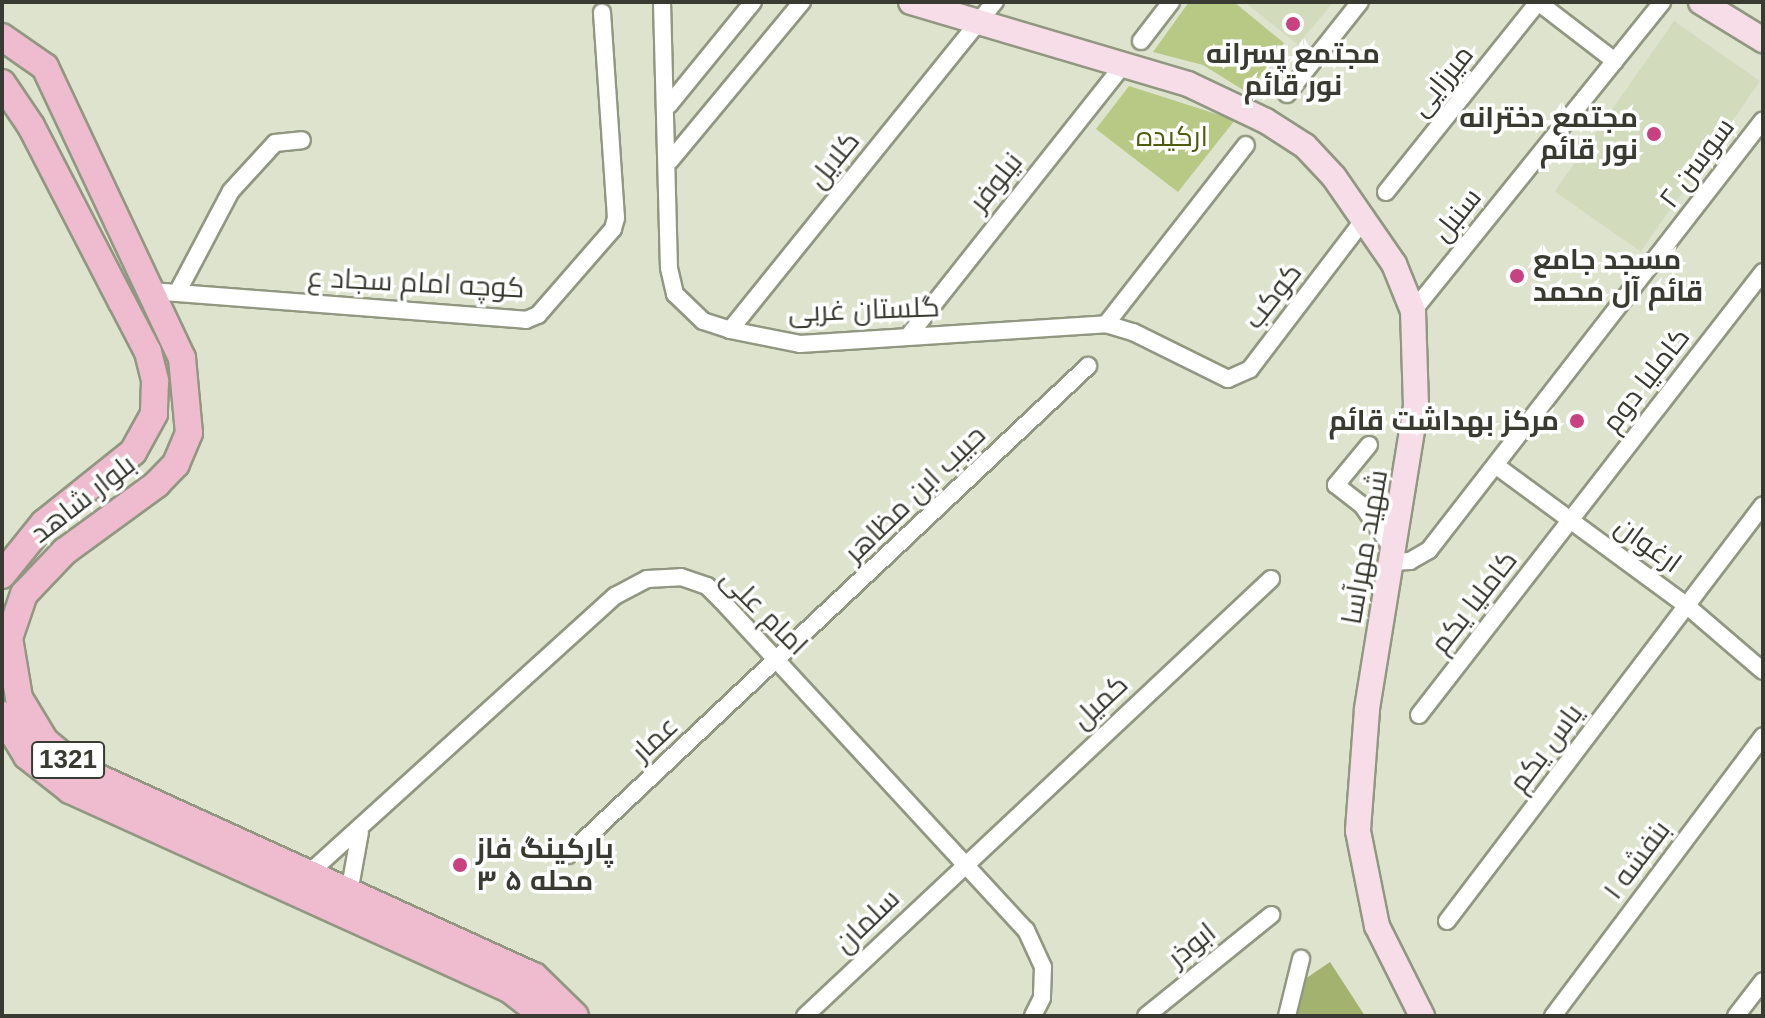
<!DOCTYPE html>
<html>
<head>
<meta charset="utf-8">
<style>
	body { margin:0 }
	#map { position:relative; width:1765px; height:1018px; overflow:hidden; background:#dde3cd; font-family:Helvetica,Cairo,sans-serif }
	div>[style] { position:absolute }
	.built>* { inset:0; background:#d3dbbd; transform-origin:0 0 }
	.green>* { inset:0; background:#b8c885 }
	.forest>* { inset:0; background:#a3b36f }
	.roads { filter:drop-shadow(2px 0 #919781) drop-shadow(-2px 0 #919781) drop-shadow(0 2px #919781) drop-shadow(0 -2px #919781) }
	.street>* { height:16px; margin:-8px; padding:0 8px; transform-origin:8px; border-radius:8px; background:#fff }
	.secondary>* { height:24px; margin:-12px; padding:0 12px; transform-origin:12px; border-radius:12px; background:#f6dde7 }
	.primary>* { height:26px; margin:-13px; padding:0 13px; transform-origin:13px; border-radius:13px; background:#eebbcf }
	.dots>* { width:22px; height:22px; translate:-50% -50%; box-sizing:border-box; border:4px solid #fff; border-radius:50% }
	span { translate:-50% -50%; white-space:nowrap; text-align:center; line-height:1.15; -webkit-text-stroke:7px #fff; paint-order:stroke }
	.shield-label span { padding:2px 6px; background:#fff; border:2px solid; border-radius:6px; -webkit-text-stroke-width:0 }
	.shield-label { font-size:26px; color:#393b32; font-weight:700 }
	.poi-label { font-size:28px; color:#393b32; font-weight:700 }
	.right { translate:-100% -50%; text-align:right }
	.left { translate:0 -50%; text-align:left }
	.street-label { font-size:28px; color:#393b32 }
	.park-label { font-size:28px; color:#4f5c0e }
	.frame { position:absolute; inset:0; border:4px solid #393b32; pointer-events:none }
</style>
</head>
<body>
<div id="map">
	<div class="built">
		<i style="clip-path:polygon(1245px 2px,1333px 2px,1298px 45px)"></i>
		<i style="left:1674px;top:21px;width:105px;height:208px;rotate:35deg"></i>
	</div>
	<div class="green">
		<i style="clip-path:polygon(1189px 2px,1234px 2px,1284px 43px,1248px 93px,1203px 65px,1153px 52px)"></i>
		<i style="clip-path:polygon(1129px 86px,1235px 120px,1178px 192px,1096px 129px)"></i>
	</div>
	<div class="forest">
		<i style="clip-path:polygon(1330px 962px,1365px 1016px,1290px 1016px,1305px 979px)"></i>
	</div>
	<div class="roads">
		<div class="street">
			<i style="left:662px;top:2px;width:266px;rotate:88.5deg"></i>
			<i style="left:669px;top:268px;width:27px;rotate:77deg"></i>
			<i style="left:675px;top:294px;width:39px;rotate:44deg"></i>
			<i style="left:703px;top:321px;width:28px;rotate:18deg"></i>
			<i style="left:730px;top:330px;width:71px;rotate:11.3deg"></i>
			<i style="left:800px;top:344px;width:307px;rotate:-3.7deg"></i>
			<i style="left:1106px;top:324px;width:28px;rotate:17deg"></i>
			<i style="left:1133px;top:332px;width:106px;rotate:26.3deg"></i>
			<i style="left:1228px;top:379px;width:24px;rotate:-24deg"></i>
			<i style="left:1250px;top:369px;width:190px;rotate:-52.7deg"></i>
			<i style="left:1538px;top:2px;width:97px;rotate:37.5deg"></i>
			<i style="left:1141px;top:41px;width:49px;rotate:-52.4deg"></i>
			<i style="left:1287px;top:94px;width:117px;rotate:-51.6deg"></i>
			<i style="left:669px;top:105px;width:133px;rotate:-50.8deg"></i>
			<i style="left:670px;top:161px;width:207px;rotate:-50.3deg"></i>
			<i style="left:1386px;top:192px;width:243px;rotate:-51.3deg"></i>
			<i style="left:151px;top:291px;width:376px;rotate:4.4deg"></i>
			<i style="left:526px;top:320px;width:13px;rotate:-23deg"></i>
			<i style="left:538px;top:315px;width:114px;rotate:-48.9deg"></i>
			<i style="left:613px;top:229px;width:11px;rotate:-75deg"></i>
			<i style="left:616px;top:218px;width:206px;rotate:-93.9deg"></i>
			<i style="left:177px;top:293px;width:115px;rotate:-62.1deg"></i>
			<i style="left:231px;top:191px;width:65px;rotate:-47.5deg"></i>
			<i style="left:275px;top:143px;width:27px;rotate:-6deg"></i>
			<i style="left:1413px;top:311px;width:397px;rotate:-51.1deg"></i>
			<i style="left:1106px;top:324px;width:227px;rotate:-52deg"></i>
			<i style="left:730px;top:330px;width:422px;rotate:-51.1deg"></i>
			<i style="left:910px;top:334px;width:345px;rotate:-51.6deg"></i>
			<i style="left:1369px;top:445px;width:52px;rotate:129.5deg"></i>
			<i style="left:1336px;top:485px;width:33px;rotate:38deg"></i>
			<i style="left:1362px;top:505px;width:55px;rotate:55.4deg"></i>
			<i style="left:1498px;top:467px;width:233px;rotate:36.3deg"></i>
			<i style="left:1686px;top:605px;width:101px;rotate:40.6deg"></i>
			<i style="left:1392px;top:562px;width:18px;rotate:-3deg"></i>
			<i style="left:1410px;top:561px;width:22px;rotate:-30deg"></i>
			<i style="left:1429px;top:550px;width:544px;rotate:-52.16deg"></i>
			<i style="left:1419px;top:715px;width:561px;rotate:-52.17deg"></i>
			<i style="left:568px;top:855px;width:714px;rotate:-43.24deg"></i>
			<i style="left:307px;top:875px;width:416px;rotate:-42.2deg"></i>
			<i style="left:615px;top:596px;width:36px;rotate:-28deg"></i>
			<i style="left:647px;top:579px;width:34px;rotate:-3deg"></i>
			<i style="left:681px;top:577px;width:28px;rotate:19deg"></i>
			<i style="left:707px;top:586px;width:21px;rotate:45deg"></i>
			<i style="left:722px;top:601px;width:448px;rotate:47.3deg"></i>
			<i style="left:1026px;top:930px;width:41px;rotate:65.3deg"></i>
			<i style="left:1043px;top:967px;width:31px;rotate:92deg"></i>
			<i style="left:1042px;top:998px;width:20px;rotate:117deg"></i>
			<i style="left:349px;top:893px;width:62px;rotate:-79.8deg"></i>
			<i style="left:1447px;top:921px;width:522px;rotate:-52.78deg"></i>
			<i style="left:805px;top:1016px;width:639px;rotate:-43.16deg"></i>
			<i style="left:1146px;top:1016px;width:161px;rotate:-38.9deg"></i>
			<i style="left:1287px;top:1016px;width:59px;rotate:-76.2deg"></i>
			<i style="left:1553px;top:1016px;width:350px;rotate:-53.1deg"></i>
			<i style="left:1736px;top:1016px;width:44px;rotate:-52.4deg"></i>
		</div>
		<div class="secondary">
			<i style="left:911px;top:2px;width:289px;rotate:16.5deg"></i>
			<i style="left:1188px;top:84px;width:86px;rotate:25.4deg"></i>
			<i style="left:1266px;top:121px;width:46px;rotate:32.7deg"></i>
			<i style="left:1305px;top:146px;width:42px;rotate:46.9deg"></i>
			<i style="left:1334px;top:177px;width:106px;rotate:55.4deg"></i>
			<i style="left:1394px;top:264px;width:51px;rotate:68deg"></i>
			<i style="left:1413px;top:311px;width:95px;rotate:88.2deg"></i>
			<i style="left:1416px;top:406px;width:308px;rotate:99.2deg"></i>
			<i style="left:1367px;top:710px;width:121px;rotate:94.3deg"></i>
			<i style="left:1358px;top:831px;width:97px;rotate:78.7deg"></i>
			<i style="left:1377px;top:926px;width:101px;rotate:63.4deg"></i>
			<i style="left:1701px;top:2px;width:73px;rotate:31.5deg"></i>
		</div>
		<div class="primary">
			<i style="left:2px;top:37px;width:52px;rotate:34.9deg"></i>
			<i style="left:45px;top:67px;width:322px;rotate:64.8deg"></i>
			<i style="left:182px;top:358px;width:75px;rotate:84.7deg"></i>
			<i style="left:189px;top:433px;width:34px;rotate:113deg"></i>
			<i style="left:176px;top:464px;width:28px;rotate:134deg"></i>
			<i style="left:157px;top:484px;width:114px;rotate:143.9deg"></i>
			<i style="left:65px;top:551px;width:59px;rotate:133.6deg"></i>
			<i style="left:24px;top:594px;width:46px;rotate:108.8deg"></i>
			<i style="left:9px;top:638px;width:61px;rotate:80.5deg"></i>
			<i style="left:19px;top:698px;width:50px;rotate:58.8deg"></i>
			<i style="left:45px;top:741px;width:44px;rotate:39.5deg"></i>
			<i style="left:79px;top:769px;width:500px;rotate:24.5deg"></i>
			<i style="left:534px;top:976px;width:57px;rotate:44.3deg"></i>
			<i style="left:2px;top:83px;width:52px;rotate:56deg"></i>
			<i style="left:31px;top:126px;width:198px;rotate:62.7deg"></i>
			<i style="left:122px;top:302px;width:56px;rotate:62.5deg"></i>
			<i style="left:148px;top:352px;width:30px;rotate:76deg"></i>
			<i style="left:155px;top:381px;width:33px;rotate:92deg"></i>
			<i style="left:154px;top:414px;width:43px;rotate:118.9deg"></i>
			<i style="left:133px;top:452px;width:114px;rotate:141.4deg"></i>
			<i style="left:44px;top:523px;width:67px;rotate:128.9deg"></i>
			<i style="left:2px;top:715px;width:48px;rotate:58.6deg"></i>
			<i style="left:27px;top:756px;width:55px;rotate:38.3deg"></i>
			<i style="left:70px;top:790px;width:482px;rotate:24.4deg"></i>
			<i style="left:509px;top:989px;width:44px;rotate:37.6deg"></i>
		</div>
	</div>
	<div class="dots">
		<i style="left:1293px;top:24px;background:#c84282"></i>
		<i style="left:1654px;top:134px;background:#c84282"></i>
		<i style="left:1517px;top:276px;background:#c84282"></i>
		<i style="left:1577px;top:421px;background:#c84282"></i>
		<i style="left:460px;top:865px;background:#c84282"></i>
	</div>
	<div class="shield-label">
		<span style="left:68px;top:760px">1321</span>
	</div>
	<div class="poi-label">
		<span style="left:1293px;top:70px">مجتمع پسرانه<br>نور قائم</span>
		<span class="right" style="left:1638px;top:134px">مجتمع دخترانه<br>نور قائم</span>
		<span class="left" style="left:1533px;top:276px">مسجد جامع<br>قائم آل محمد</span>
		<span class="right" style="left:1559px;top:421px">مرکز بهداشت قائم</span>
		<span class="left" style="left:476px;top:865px">پارکینگ فاز<br>۳ محله ۵</span>
	</div>
	<div class="street-label">
		<span style="left:1442px;top:81px;rotate:-51deg">میرزایی</span>
		<span style="left:834px;top:160px;rotate:-51deg">کلایل</span>
		<span style="left:1697px;top:163px;rotate:-53deg">سوسن ۲</span>
		<span style="left:996px;top:182px;rotate:-51deg">نیلوفر</span>
		<span style="left:1457px;top:215px;rotate:-51deg">سنبل</span>
		<span style="left:416px;top:283px;rotate:3deg">کوچه امام سجاد ع</span>
		<span style="left:1273px;top:296px;rotate:-52deg">کوکب</span>
		<span style="left:864px;top:310px;rotate:-2deg">گلستان غربی</span>
		<span style="left:1646px;top:380px;rotate:-52deg">کاملیا دوم</span>
		<span style="left:915px;top:494px;rotate:-44deg">حبیب ابن مظاهر</span>
		<span style="left:83px;top:499px;rotate:-38deg">بلوار شاهد</span>
		<span style="left:1648px;top:545px;rotate:36deg">ارغوان</span>
		<span style="left:1365px;top:547px;rotate:-80deg">شهید مهرآسا</span>
		<span style="left:1474px;top:602px;rotate:-52deg">کاملیا یکم</span>
		<span style="left:764px;top:612px;rotate:45deg">امام علی</span>
		<span style="left:1100px;top:702px;rotate:-43deg">کمیل</span>
		<span style="left:655px;top:739px;rotate:-43deg">عمار</span>
		<span style="left:1546px;top:748px;rotate:-53deg">یاس یکم</span>
		<span style="left:1637px;top:860px;rotate:-53deg">بنفشه ۱</span>
		<span style="left:867px;top:921px;rotate:-44deg">سلمان</span>
		<span style="left:1192px;top:945px;rotate:-39deg">ابوذر</span>
	</div>
	<div class="park-label">
		<span style="left:1172px;top:137px">ارکیده</span>
	</div>
	<div class="frame"></div>
</div>
</body>
</html>
